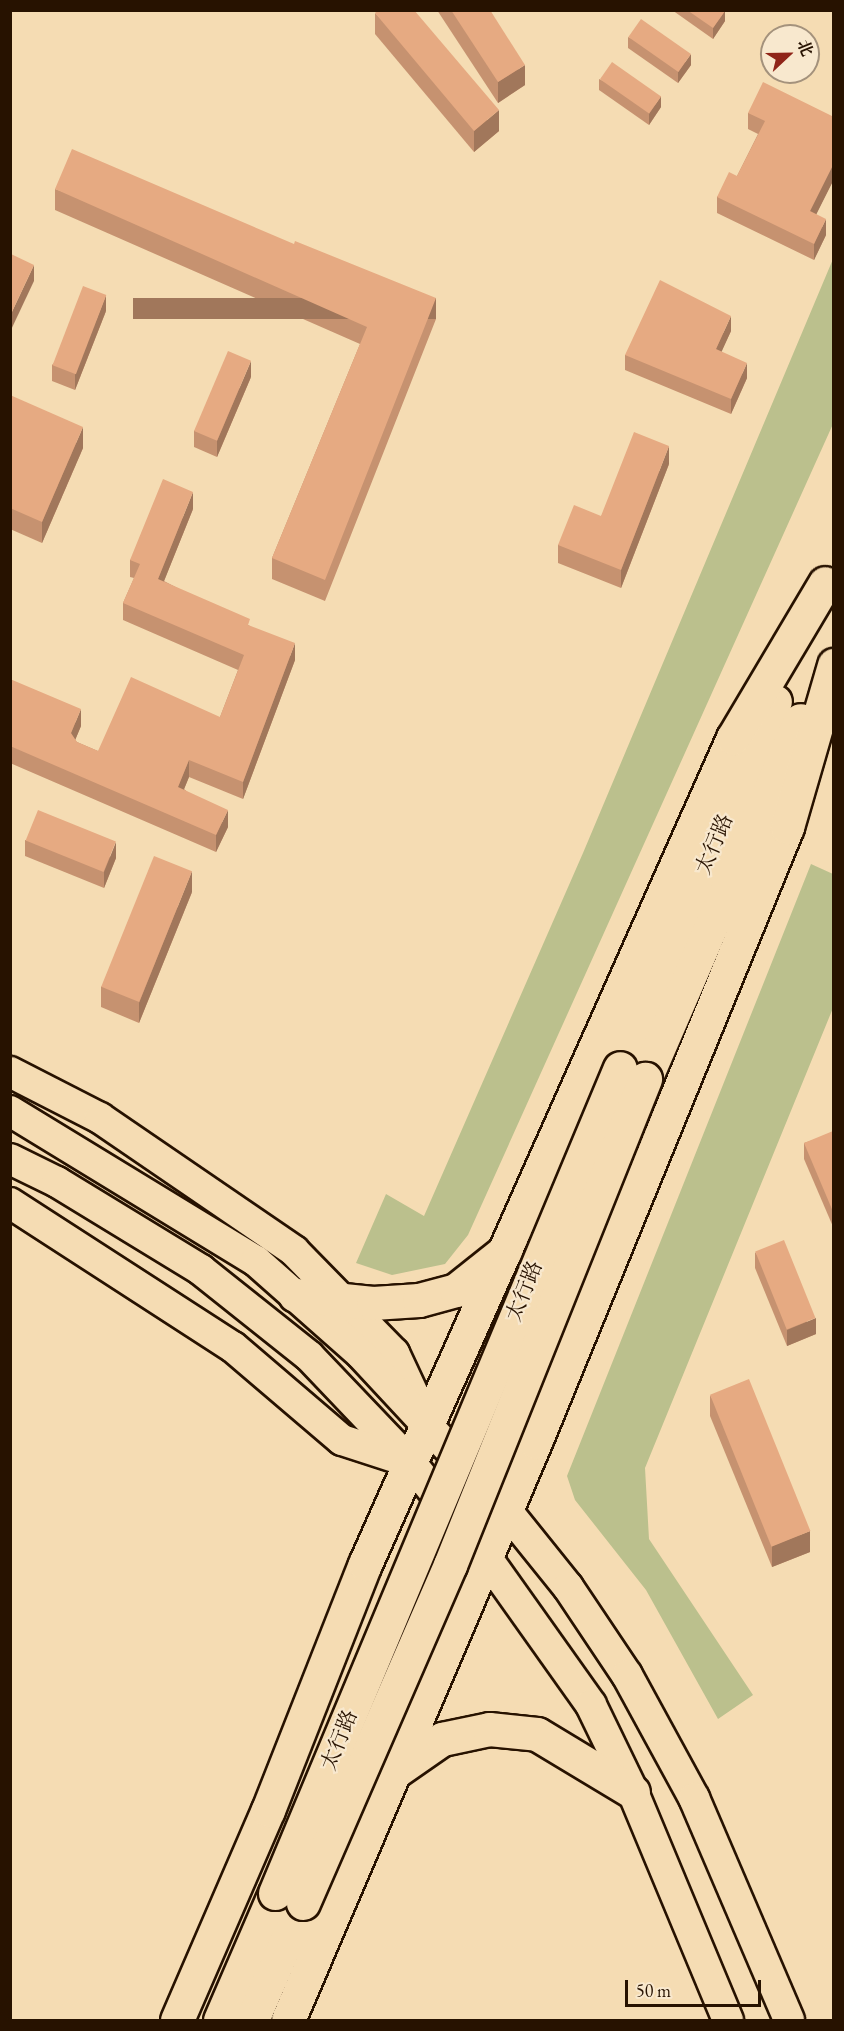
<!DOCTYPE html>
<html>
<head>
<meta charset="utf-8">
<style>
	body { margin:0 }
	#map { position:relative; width:844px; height:2031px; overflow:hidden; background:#f5dcb3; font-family:"EB Garamond","Noto Serif SC",serif }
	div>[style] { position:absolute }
	.green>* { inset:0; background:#bbc08d }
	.roads { filter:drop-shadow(2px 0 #271200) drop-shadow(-2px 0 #271200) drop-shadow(0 2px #271200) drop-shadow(0 -2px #271200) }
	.major>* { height:30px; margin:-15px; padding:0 15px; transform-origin:15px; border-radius:15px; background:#f5dcb3 }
	.highway>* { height:33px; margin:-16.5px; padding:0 16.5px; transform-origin:16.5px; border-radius:16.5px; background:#f5dcb3 }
	.bridges { filter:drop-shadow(2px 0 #271200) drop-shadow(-2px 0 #271200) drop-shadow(0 2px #271200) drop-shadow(0 -2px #271200) }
	.highway-bridge>* { height:33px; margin:-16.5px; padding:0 16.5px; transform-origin:16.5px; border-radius:16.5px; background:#f5dcb3 }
	.wall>* { inset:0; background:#c69270 }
	.shaded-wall>* { inset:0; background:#a1775b; transform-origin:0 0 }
	.building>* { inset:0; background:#e6aa82; transform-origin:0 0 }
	span { translate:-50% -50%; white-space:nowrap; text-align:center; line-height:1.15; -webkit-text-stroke:4.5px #f8e8ce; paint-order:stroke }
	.street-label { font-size:21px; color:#271200 }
	.frame { position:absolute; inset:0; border:12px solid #271200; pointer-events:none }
	.north { position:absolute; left:760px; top:24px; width:60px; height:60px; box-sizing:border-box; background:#f8e8ce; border:2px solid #a4927c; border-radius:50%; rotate:68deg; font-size:16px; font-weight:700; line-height:24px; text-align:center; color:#271200 }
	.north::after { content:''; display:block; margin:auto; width:21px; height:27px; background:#8f2418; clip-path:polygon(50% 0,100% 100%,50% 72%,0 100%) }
	.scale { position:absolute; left:625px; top:1980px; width:136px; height:27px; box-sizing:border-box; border:3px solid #271200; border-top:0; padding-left:8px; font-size:18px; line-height:21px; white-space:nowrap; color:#271200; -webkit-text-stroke:4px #f8e8ce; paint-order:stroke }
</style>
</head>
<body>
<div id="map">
	<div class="green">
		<i style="clip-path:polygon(833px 259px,833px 424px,468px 1235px,445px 1264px,392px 1275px,356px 1263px,386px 1194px,424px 1216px,583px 853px)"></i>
		<i style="clip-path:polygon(811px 864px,833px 874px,833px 1008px,645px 1468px,649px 1539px,753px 1695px,718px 1719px,646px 1590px,575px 1500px,567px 1476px)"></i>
	</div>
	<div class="roads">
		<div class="major">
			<i style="left:10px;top:1072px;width:101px;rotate:27.1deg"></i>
			<i style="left:100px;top:1118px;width:235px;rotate:34.4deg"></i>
			<i style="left:294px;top:1251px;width:143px;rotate:45.6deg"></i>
			<i style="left:394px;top:1353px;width:50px;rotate:65deg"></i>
			<i style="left:10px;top:1111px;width:288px;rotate:31.4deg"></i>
			<i style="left:256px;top:1261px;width:140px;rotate:41.5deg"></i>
			<i style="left:361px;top:1354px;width:213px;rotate:47.1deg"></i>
			<i style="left:506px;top:1510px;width:99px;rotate:51.2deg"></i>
			<i style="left:568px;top:1587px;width:106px;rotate:56.2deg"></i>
			<i style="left:627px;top:1675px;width:140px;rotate:61.4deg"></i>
			<i style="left:694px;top:1798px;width:241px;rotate:66.8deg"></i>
			<i style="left:10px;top:1159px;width:52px;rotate:26.1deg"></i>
			<i style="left:57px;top:1182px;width:169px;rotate:31.4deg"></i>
			<i style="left:201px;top:1270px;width:138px;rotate:38.5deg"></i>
			<i style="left:309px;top:1356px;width:148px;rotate:46.4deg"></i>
			<i style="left:411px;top:1463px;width:120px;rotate:51.4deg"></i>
			<i style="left:486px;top:1557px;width:181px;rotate:54.6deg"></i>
			<i style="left:591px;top:1705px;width:97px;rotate:64.2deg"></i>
			<i style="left:633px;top:1792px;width:247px;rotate:67.4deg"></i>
			<i style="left:10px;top:1203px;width:265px;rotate:32.9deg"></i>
			<i style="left:233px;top:1347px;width:143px;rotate:40.5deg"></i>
			<i style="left:342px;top:1440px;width:68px;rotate:17.9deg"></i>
		</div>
		<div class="highway">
			<i style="left:620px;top:1068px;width:398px;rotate:-67.1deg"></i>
			<i style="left:645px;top:1079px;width:391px;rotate:-66.6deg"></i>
			<i style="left:295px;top:1295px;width:78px;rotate:5.9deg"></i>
			<i style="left:373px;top:1303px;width:46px;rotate:-3.7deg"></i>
			<i style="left:419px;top:1300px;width:38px;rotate:-15deg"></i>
			<i style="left:456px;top:1290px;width:63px;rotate:-38.5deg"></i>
			<i style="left:393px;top:1773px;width:60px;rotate:-34.8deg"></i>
			<i style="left:442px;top:1739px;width:48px;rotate:-12deg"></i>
			<i style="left:489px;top:1729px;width:48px;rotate:5.9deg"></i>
			<i style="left:537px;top:1734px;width:112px;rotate:31.1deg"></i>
			<i style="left:177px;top:2020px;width:229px;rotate:-66.6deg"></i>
			<i style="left:268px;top:1810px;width:264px;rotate:-68.5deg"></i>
			<i style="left:365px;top:1564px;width:904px;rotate:-65.99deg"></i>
			<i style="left:733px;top:738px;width:180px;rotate:-59.3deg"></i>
			<i style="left:220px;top:2020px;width:138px;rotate:-66.6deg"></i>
			<i style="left:252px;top:2020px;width:128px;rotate:-66.4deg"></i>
			<i style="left:288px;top:2020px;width:629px;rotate:-66.86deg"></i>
			<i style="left:535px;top:1442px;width:665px;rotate:-67.72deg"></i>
			<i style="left:787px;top:827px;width:169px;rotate:-73.8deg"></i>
		</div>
	</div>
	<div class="bridges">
		<div class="highway-bridge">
			<i style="left:275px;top:1893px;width:894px;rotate:-67.31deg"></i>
			<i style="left:303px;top:1903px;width:369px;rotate:-66.5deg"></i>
			<i style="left:450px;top:1565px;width:524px;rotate:-68.14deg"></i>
		</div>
	</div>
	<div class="wall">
		<i style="clip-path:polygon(437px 10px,490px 10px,525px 85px,498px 103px)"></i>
		<i style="clip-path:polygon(672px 10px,725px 11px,725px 21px,713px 39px)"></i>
		<i style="clip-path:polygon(375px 13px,499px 131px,474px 152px,375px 34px)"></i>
		<i style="clip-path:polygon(628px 37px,691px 65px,678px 83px,628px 48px)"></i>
		<i style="clip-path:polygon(599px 79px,661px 107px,649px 125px,599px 90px)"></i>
		<i style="clip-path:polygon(748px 113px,834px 117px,834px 179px,816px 214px,826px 235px,814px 260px,717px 213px,717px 197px,737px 176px,758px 134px,748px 129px)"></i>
		<i style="clip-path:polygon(55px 189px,436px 319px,325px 601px,272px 579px,272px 558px,360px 344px,55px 210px)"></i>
		<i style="clip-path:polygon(106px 311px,75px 390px,52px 381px,52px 365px)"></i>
		<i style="clip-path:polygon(731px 331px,721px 352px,747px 378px,731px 414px,625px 370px,625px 355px)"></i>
		<i style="clip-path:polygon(251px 377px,217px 457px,194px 447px,194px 431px)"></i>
		<i style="clip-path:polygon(10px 395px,83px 448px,42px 543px,10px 529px)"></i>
		<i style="clip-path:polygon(669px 464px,621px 588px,558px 563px,558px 545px,601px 516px)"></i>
		<i style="clip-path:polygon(193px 509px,164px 581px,250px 626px,295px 660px,243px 799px,189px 777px,184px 789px,228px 827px,216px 852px,10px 763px,10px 679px,81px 726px,75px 740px,77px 742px,98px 751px,220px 717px,238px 670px,123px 620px,123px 603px,134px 578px,130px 577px,130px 560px)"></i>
		<i style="clip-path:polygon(25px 840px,116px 858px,104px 888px,25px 856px)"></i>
		<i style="clip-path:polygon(192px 892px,139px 1023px,101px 1007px,101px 987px)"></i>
		<i style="clip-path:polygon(834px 1133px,834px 1229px,804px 1159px,804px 1143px)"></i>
		<i style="clip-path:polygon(755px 1252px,816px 1334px,787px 1346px,755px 1268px)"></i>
		<i style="clip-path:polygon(710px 1395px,810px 1552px,772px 1567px,710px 1416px)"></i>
	</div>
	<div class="shaded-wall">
		<i style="clip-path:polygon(725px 11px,725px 21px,713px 39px,713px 28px)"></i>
		<i style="clip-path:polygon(691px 54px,691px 65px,678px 83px,678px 72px)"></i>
		<i style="clip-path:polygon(525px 65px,525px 85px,498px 103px,498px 82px)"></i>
		<i style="clip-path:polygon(661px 96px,661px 107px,649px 125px,649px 114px)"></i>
		<i style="clip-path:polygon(499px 110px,499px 131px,474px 152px,474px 131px)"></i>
		<i style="clip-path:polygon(834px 163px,834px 179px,810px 227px,810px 211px)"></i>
		<i style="clip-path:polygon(826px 219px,826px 235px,814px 260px,814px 244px)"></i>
		<i style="clip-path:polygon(34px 265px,34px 281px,10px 332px,10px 316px)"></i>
		<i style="clip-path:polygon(106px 295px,106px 311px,75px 390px,75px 374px)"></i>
		<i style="left:436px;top:298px;width:21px;height:303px;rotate:90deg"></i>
		<i style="clip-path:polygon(731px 316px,731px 331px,716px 364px,716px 349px)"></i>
		<i style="clip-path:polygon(251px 361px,251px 377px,217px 457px,217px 441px)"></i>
		<i style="clip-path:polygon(747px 363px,747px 378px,731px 414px,731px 399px)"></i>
		<i style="clip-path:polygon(83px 427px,83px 448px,42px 543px,42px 522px)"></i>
		<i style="clip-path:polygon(669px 446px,669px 464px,621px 588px,621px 570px)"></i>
		<i style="clip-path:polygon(193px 492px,193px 509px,158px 596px,158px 579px)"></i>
		<i style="clip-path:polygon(295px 643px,295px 660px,243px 799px,243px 782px)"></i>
		<i style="clip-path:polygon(81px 709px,81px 726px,71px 750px,71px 733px)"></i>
		<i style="clip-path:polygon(189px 760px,189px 777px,178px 804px,178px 787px)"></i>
		<i style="clip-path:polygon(228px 810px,228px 827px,216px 852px,216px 835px)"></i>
		<i style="clip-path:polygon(116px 842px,116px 858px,104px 888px,104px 872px)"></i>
		<i style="clip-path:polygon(192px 871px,192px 892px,139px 1023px,139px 1003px)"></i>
		<i style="clip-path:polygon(816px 1318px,816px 1334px,787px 1346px,787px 1330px)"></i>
		<i style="clip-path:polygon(810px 1531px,810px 1552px,772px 1567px,772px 1546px)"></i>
	</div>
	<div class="building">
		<i style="clip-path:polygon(378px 10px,414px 10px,499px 110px,474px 131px,375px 13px)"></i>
		<i style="clip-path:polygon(451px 10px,490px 10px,525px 65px,498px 82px)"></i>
		<i style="clip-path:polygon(687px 10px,725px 10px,725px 11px,713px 28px)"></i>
		<i style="left:641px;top:19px;width:61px;height:22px;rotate:35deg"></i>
		<i style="left:612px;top:62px;width:60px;height:21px;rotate:35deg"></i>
		<i style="clip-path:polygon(763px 82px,834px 117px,834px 163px,810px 211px,826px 219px,814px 244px,717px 197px,729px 172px,737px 176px,765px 121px,748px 113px)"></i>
		<i style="clip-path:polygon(72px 149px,294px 244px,295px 241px,436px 298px,325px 580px,272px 558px,367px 327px,55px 189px)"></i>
		<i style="clip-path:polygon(11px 254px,34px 265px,10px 316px,10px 256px)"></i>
		<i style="clip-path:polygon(660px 280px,731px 316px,716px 349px,747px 363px,731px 399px,625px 355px)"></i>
		<i style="left:83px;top:286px;width:25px;height:85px;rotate:21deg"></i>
		<i style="left:228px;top:351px;width:25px;height:87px;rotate:23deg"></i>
		<i style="clip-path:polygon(10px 395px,83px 427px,42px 522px,10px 508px)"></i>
		<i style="clip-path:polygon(634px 432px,669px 446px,621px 570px,558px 545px,574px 505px,601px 516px)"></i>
		<i style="clip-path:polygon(163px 479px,193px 492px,158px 579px,250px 619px,248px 625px,295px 643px,243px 782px,189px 760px,178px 787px,228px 810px,216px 835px,10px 746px,10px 679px,81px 709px,71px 733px,77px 742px,98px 751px,131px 677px,220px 717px,244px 655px,123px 603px,140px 564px,130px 560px)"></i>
		<i style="left:38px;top:810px;width:84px;height:33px;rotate:22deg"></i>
		<i style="left:154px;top:856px;width:41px;height:141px;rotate:22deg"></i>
		<i style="clip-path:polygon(833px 1131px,834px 1133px,834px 1214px,804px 1143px)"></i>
		<i style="left:784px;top:1240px;width:84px;height:31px;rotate:68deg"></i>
		<i style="left:749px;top:1379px;width:164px;height:42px;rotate:68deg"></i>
	</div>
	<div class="street-label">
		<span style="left:714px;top:844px;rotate:-67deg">太行路</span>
		<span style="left:524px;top:1291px;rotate:-68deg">太行路</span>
		<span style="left:339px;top:1740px;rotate:-68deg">太行路</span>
	</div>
	<div class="frame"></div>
	<div class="north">北</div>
	<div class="scale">50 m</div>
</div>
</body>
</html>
